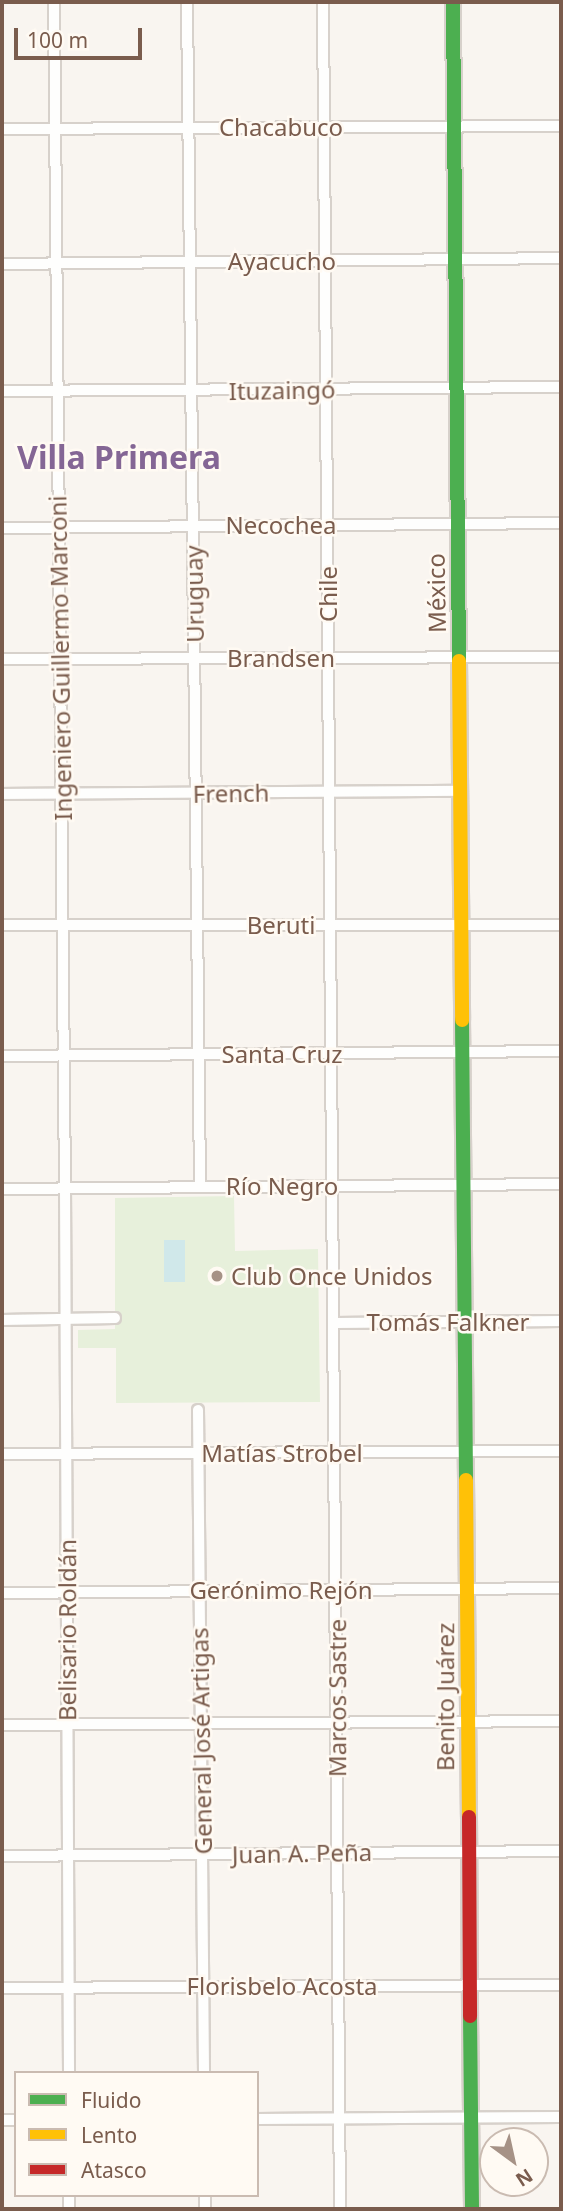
<!DOCTYPE html>
<html>
<head>
<meta charset="utf-8">
<style>
	body { margin:0 }
	#map { position:relative; width:563px; height:2211px; overflow:hidden; background:#f9f5f0; font-family:"Noto Sans",sans-serif }
	div>[style] { position:absolute }
	.green>* { inset:0; background:#e7f0db }
	.water>* { inset:0; background:#d0e8ea; transform-origin:0 0 }
	.roads { filter:drop-shadow(2px 0 #d7d1cb) drop-shadow(-2px 0 #d7d1cb) drop-shadow(0 2px #d7d1cb) drop-shadow(0 -2px #d7d1cb) }
	.street>* { height:10px; margin:-5px; padding:0 5px; transform-origin:5px; border-radius:5px; background:#fefefd }
	.fast>* { height:14px; margin:-7px; padding:0 7px; transform-origin:7px; border-radius:7px; background:#4caf50 }
	.slow>* { height:14px; margin:-7px; padding:0 7px; transform-origin:7px; border-radius:7px; background:#ffc107 }
	.jam>* { height:14px; margin:-7px; padding:0 7px; transform-origin:7px; border-radius:7px; background:#c62828 }
	.dots>* { width:19px; height:19px; translate:-50% -50%; box-sizing:border-box; border:4px solid #fffaf3; border-radius:50% }
	span { translate:-50% -50%; white-space:nowrap; text-align:center; line-height:1.15; -webkit-text-stroke:5px #fffaf3; paint-order:stroke }
	.street-label { font-size:24px; color:#7a5c4d }
	.poi-label { font-size:24px; color:#7a5c4d }
	.left { translate:0 -50%; text-align:left }
	.district-label { font-size:32px; color:#846695; font-weight:700 }
	.frame { position:absolute; inset:0; border:4px solid #7a5c4d; pointer-events:none }
	.legend { position:absolute; left:14px; top:2071px; width:245px; height:126px; box-sizing:border-box; background:#fffaf3; border:2px solid #cabbb1; margin:0; padding:9px 12px; list-style:none; font-size:21px; color:#7a5c4d }
	.legend li { display:flex; align-items:center; gap:14px; height:35px }
	.legend b { width:35px; border:2px solid #cabbb1 }
	.north { position:absolute; left:479px; top:2127px; width:70px; height:70px; box-sizing:border-box; background:#fffaf3; border:2px solid #cabbb1; border-radius:50%; rotate:147deg; font-size:19px; font-weight:700; line-height:28px; text-align:center; color:#7a5c4d }
	.north::after { content:''; display:block; margin:auto; width:24px; height:32px; background:#a69286; clip-path:polygon(50% 0,100% 100%,50% 72%,0 100%) }
	.scale { position:absolute; left:14px; top:28px; width:128px; height:32px; box-sizing:border-box; border:4px solid #7a5c4d; border-top:0; padding-left:9px; font-size:21px; line-height:24px; white-space:nowrap; color:#7a5c4d; -webkit-text-stroke:5px #fffaf3; paint-order:stroke }
</style>
</head>
<body>
<div id="map">
	<div class="green">
		<i style="clip-path:polygon(234px 1196px,235px 1251px,318px 1249px,320px 1402px,116px 1403px,116px 1348px,78px 1348px,78px 1330px,115px 1329px,115px 1198px)"></i>
	</div>
	<div class="water">
		<i style="left:164px;top:1240px;width:21px;height:42px"></i>
	</div>
	<div class="roads">
		<div class="street">
			<i style="left:54px;top:2px;width:1186px;rotate:89.47deg"></i>
			<i style="left:65px;top:1188px;width:885px;rotate:89.74deg"></i>
			<i style="left:187px;top:2px;width:1185px;rotate:89.37deg"></i>
			<i style="left:323px;top:2px;width:2207px;rotate:89.56deg"></i>
			<i style="left:2px;top:129px;width:559px;rotate:-0.31deg"></i>
			<i style="left:2px;top:264px;width:559px;rotate:-0.61deg"></i>
			<i style="left:2px;top:391px;width:559px;rotate:-0.41deg"></i>
			<i style="left:2px;top:528px;width:559px;rotate:-0.51deg"></i>
			<i style="left:2px;top:659px;width:559px;rotate:-0.2deg"></i>
			<i style="left:2px;top:794px;width:459px;rotate:-0.4deg"></i>
			<i style="left:2px;top:925px;width:559px"></i>
			<i style="left:2px;top:1056px;width:559px;rotate:-0.51deg"></i>
			<i style="left:2px;top:1189px;width:559px;rotate:-0.51deg"></i>
			<i style="left:2px;top:1320px;width:113px;rotate:-1deg"></i>
			<i style="left:335px;top:1323px;width:226px;rotate:-0.5deg"></i>
			<i style="left:198px;top:1410px;width:663px;rotate:89.48deg"></i>
			<i style="left:2px;top:1454px;width:559px;rotate:-0.31deg"></i>
			<i style="left:2px;top:1593px;width:559px;rotate:-0.51deg"></i>
			<i style="left:2px;top:1725px;width:559px;rotate:-0.41deg"></i>
			<i style="left:2px;top:1856px;width:559px;rotate:-0.51deg"></i>
			<i style="left:2px;top:1988px;width:559px;rotate:-0.31deg"></i>
			<i style="left:257px;top:2119px;width:304px;rotate:-0.4deg"></i>
			<i style="left:2px;top:2120px;width:14px"></i>
			<i style="left:69px;top:2195px;width:14px;rotate:90deg"></i>
			<i style="left:205px;top:2195px;width:14px;rotate:90deg"></i>
		</div>
		<div class="fast">
			<i style="left:453px;top:2px;width:659px;rotate:89.48deg"></i>
			<i style="left:462px;top:1020px;width:460px;rotate:89.5deg"></i>
			<i style="left:470px;top:2016px;width:193px;rotate:89.4deg"></i>
		</div>
		<div class="slow">
			<i style="left:459px;top:661px;width:359px;rotate:89.5deg"></i>
			<i style="left:466px;top:1480px;width:337px;rotate:89.5deg"></i>
		</div>
		<div class="jam">
			<i style="left:469px;top:1817px;width:199px;rotate:89.7deg"></i>
		</div>
	</div>
	<div class="dots">
		<i style="left:217px;top:1276px;background:#a69286"></i>
	</div>
	<div class="street-label">
		<span style="left:281px;top:127px">Chacabuco</span>
		<span style="left:282px;top:261px">Ayacucho</span>
		<span style="left:282px;top:390px;rotate:-1deg">Ituzaingó</span>
		<span style="left:281px;top:525px">Necochea</span>
		<span style="left:436px;top:593px;rotate:-91deg">México</span>
		<span style="left:194px;top:594px;rotate:-91deg">Uruguay</span>
		<span style="left:328px;top:594px;rotate:-90deg">Chile</span>
		<span style="left:60px;top:658px;rotate:-91deg">Ingeniero Guillermo Marconi</span>
		<span style="left:281px;top:658px">Brandsen</span>
		<span style="left:231px;top:793px;rotate:-1deg">French</span>
		<span style="left:281px;top:925px">Beruti</span>
		<span style="left:282px;top:1054px">Santa Cruz</span>
		<span style="left:282px;top:1186px">Río Negro</span>
		<span style="left:448px;top:1322px">Tomás Falkner</span>
		<span style="left:282px;top:1453px">Matías Strobel</span>
		<span style="left:281px;top:1590px">Gerónimo Rejón</span>
		<span style="left:67px;top:1630px;rotate:-90deg">Belisario Roldán</span>
		<span style="left:445px;top:1697px;rotate:-90deg">Benito Juárez</span>
		<span style="left:337px;top:1698px;rotate:-90deg">Marcos Sastre</span>
		<span style="left:201px;top:1741px;rotate:-91deg">General José Artigas</span>
		<span style="left:302px;top:1853px;rotate:-1deg">Juan A. Peña</span>
		<span style="left:282px;top:1986px">Florisbelo Acosta</span>
	</div>
	<div class="poi-label">
		<span class="left" style="left:231px;top:1276px">Club Once Unidos</span>
	</div>
	<div class="district-label">
		<span style="left:119px;top:457px">Villa Primera</span>
	</div>
	<div class="frame"></div>
	<ul class="legend">
	<li><b style="height:9px;background:#4caf50"></b>Fluido</li>
	<li><b style="height:9px;background:#ffc107"></b>Lento</li>
	<li><b style="height:9px;background:#c62828"></b>Atasco</li>
	</ul>
	<div class="north">N</div>
	<div class="scale">100 m</div>
</div>
</body>
</html>
